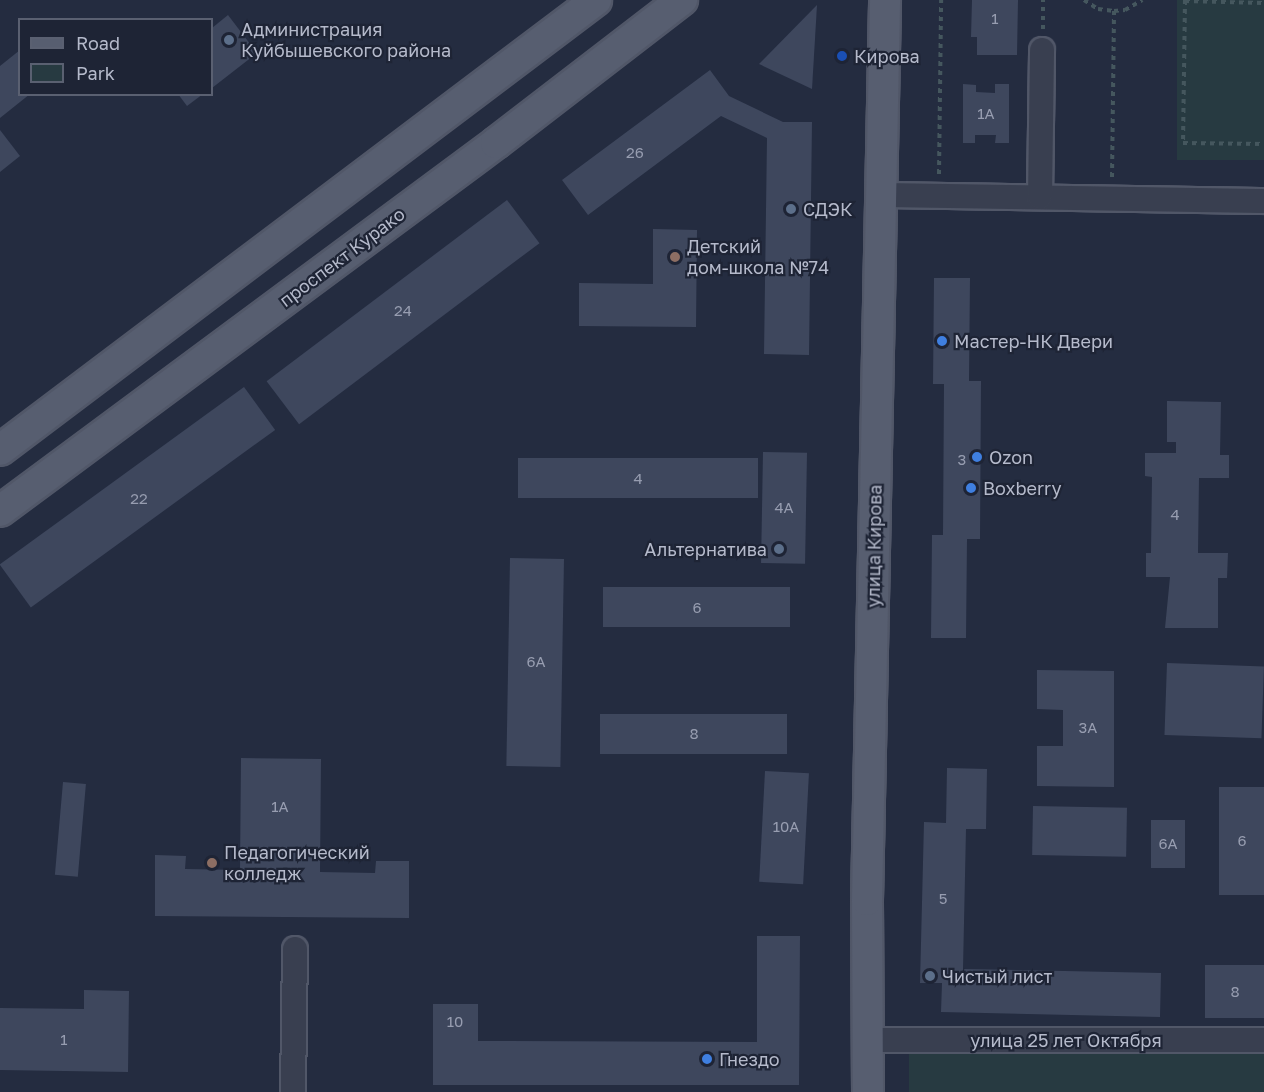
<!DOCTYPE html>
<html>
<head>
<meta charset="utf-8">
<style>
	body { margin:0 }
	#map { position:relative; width:1264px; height:1092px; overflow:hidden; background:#242c40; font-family:"Golos Text",sans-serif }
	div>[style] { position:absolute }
	.green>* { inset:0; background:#273a41; transform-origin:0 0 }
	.building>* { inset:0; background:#3e475d; transform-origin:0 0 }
	.path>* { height:4px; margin-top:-2px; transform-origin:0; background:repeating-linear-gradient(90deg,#45575e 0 4.5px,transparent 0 9px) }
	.roads { filter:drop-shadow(2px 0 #515768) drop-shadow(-2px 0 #515768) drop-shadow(0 2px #515768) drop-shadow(0 -2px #515768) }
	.minor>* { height:24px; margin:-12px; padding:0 12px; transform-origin:12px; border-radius:12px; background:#393f50 }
	.major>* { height:30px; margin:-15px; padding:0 15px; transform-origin:15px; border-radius:15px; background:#575e70 }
	.dots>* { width:16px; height:16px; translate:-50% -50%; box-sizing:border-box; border:3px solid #1e2435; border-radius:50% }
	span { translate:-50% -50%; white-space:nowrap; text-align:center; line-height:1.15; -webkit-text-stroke:4.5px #1e2435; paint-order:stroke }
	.number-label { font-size:15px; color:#979db0 }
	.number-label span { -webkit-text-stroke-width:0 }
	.poi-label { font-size:18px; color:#b5bacb }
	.left { translate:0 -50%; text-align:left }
	.right { translate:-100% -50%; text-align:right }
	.street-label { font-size:18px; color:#b5bacb }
	.legend { position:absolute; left:18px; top:18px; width:195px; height:78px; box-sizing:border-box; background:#1e2435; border:2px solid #5a6071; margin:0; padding:8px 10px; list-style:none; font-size:18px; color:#b5bacb }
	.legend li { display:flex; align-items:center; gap:12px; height:30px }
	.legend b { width:30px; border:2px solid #5a6071 }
</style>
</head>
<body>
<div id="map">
	<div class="green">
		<i style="left:1177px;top:0;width:87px;height:160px"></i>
		<i style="left:909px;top:1054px;width:355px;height:38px"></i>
	</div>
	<div class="building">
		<i style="clip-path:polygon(972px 0,1018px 0,1017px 55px,977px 55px,977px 37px,971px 37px)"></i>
		<i style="clip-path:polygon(817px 5px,812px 89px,759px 64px)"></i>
		<i style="clip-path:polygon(228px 15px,257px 53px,212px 88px,212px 28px)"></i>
		<i style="clip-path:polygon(20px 50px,20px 94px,30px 94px,0 118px,0 66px)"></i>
		<i style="clip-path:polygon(710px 70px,729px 96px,783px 122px,812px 122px,809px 355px,764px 354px,767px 138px,721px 116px,588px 215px,562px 180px)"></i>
		<i style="clip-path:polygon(963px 84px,976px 85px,976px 92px,995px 93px,995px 84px,1009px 84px,1009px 143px,995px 143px,996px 135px,975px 135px,975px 143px,963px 143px)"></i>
		<i style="clip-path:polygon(178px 94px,203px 94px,187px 106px)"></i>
		<i style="clip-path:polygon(0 130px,20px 156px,0 172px)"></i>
		<i style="left:507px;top:200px;width:54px;height:301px;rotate:53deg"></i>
		<i style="clip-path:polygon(653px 229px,697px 230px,696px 327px,579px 326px,579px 283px,653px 284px)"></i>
		<i style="clip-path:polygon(934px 278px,970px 278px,969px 381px,981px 381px,980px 539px,967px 539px,966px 638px,931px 638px,932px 535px,943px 535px,944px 384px,933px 384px)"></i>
		<i style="left:244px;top:387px;width:53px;height:302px;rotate:54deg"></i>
		<i style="clip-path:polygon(1167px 401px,1221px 402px,1220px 455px,1229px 455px,1229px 478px,1199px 478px,1198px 553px,1228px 553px,1227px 578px,1218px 578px,1218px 628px,1165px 628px,1170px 577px,1146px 577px,1146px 553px,1151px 553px,1152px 477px,1145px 476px,1145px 453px,1176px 453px,1176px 442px,1167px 442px)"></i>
		<i style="left:763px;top:452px;width:44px;height:111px;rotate:1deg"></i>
		<i style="left:518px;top:458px;width:240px;height:40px"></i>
		<i style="left:510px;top:558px;width:54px;height:208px;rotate:1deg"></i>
		<i style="left:603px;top:587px;width:187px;height:40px"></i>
		<i style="left:1167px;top:663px;width:97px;height:72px;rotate:2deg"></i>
		<i style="clip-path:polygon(1037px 670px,1114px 671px,1114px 787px,1037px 786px,1037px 746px,1063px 746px,1063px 710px,1037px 709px)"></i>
		<i style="left:600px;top:714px;width:187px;height:40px"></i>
		<i style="clip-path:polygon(241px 758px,321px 759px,320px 872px,375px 873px,376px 861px,409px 861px,409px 918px,155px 916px,155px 855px,186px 856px,185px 869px,240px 870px)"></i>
		<i style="clip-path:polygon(947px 768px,987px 769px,986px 829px,966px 829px,963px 969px,1161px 973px,1160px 1017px,941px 1012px,942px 983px,920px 983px,924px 822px,946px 823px)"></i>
		<i style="left:765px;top:771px;width:44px;height:111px;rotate:3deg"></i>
		<i style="left:63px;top:782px;width:23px;height:93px;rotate:5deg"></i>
		<i style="left:1219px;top:787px;width:45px;height:108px"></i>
		<i style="left:1033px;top:806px;width:94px;height:49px;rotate:1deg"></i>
		<i style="left:1151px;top:820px;width:34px;height:48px"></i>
		<i style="clip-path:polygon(757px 936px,800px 936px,799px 1085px,433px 1085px,433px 1004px,478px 1004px,478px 1041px,757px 1042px)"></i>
		<i style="left:1205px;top:965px;width:59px;height:53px"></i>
		<i style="clip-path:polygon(84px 990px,129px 991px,128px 1072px,0 1070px,0 1008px,84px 1009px)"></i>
	</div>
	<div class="path">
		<i style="left:1084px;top:0;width:17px;rotate:33deg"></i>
		<i style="left:1098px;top:9px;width:16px;rotate:7deg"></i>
		<i style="left:1114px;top:11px;width:11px;rotate:-5deg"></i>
		<i style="left:1125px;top:10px;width:20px;rotate:-30deg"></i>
		<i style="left:1185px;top:0;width:143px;rotate:90.8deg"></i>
		<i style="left:1183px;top:143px;width:81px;rotate:0.7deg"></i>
		<i style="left:1185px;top:1px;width:79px;rotate:1.5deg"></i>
		<i style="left:1043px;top:29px;width:29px;rotate:-90deg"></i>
		<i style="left:939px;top:174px;width:174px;rotate:-89.3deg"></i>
		<i style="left:1112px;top:177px;width:166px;rotate:-89.3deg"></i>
	</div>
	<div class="roads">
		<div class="minor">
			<i style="left:881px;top:195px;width:383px;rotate:0.9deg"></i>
			<i style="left:1040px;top:197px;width:147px;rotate:-89.2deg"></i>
			<i style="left:867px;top:1040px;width:397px"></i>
			<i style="left:293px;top:1092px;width:143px;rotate:-89.2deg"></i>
		</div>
		<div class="major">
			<i style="left:0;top:450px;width:747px;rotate:-37.05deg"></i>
			<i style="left:0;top:511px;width:618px;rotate:-36.57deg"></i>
			<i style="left:496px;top:143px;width:235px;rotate:-37.6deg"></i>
			<i style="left:868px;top:1092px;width:192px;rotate:-90.3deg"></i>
			<i style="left:867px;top:900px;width:900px;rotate:-88.85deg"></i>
		</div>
	</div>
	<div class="dots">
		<i style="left:229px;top:40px;background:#5c6f8a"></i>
		<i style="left:842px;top:56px;background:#1a4fb4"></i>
		<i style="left:791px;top:209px;background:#5c6f8a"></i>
		<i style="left:675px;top:257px;background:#8d6e63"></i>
		<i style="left:942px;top:341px;background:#3f7fe0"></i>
		<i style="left:977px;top:457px;background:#3f7fe0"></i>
		<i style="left:971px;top:488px;background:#3f7fe0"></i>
		<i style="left:779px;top:549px;background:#5c6f8a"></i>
		<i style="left:212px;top:863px;background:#8d6e63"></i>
		<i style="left:930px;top:976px;background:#5c6f8a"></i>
		<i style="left:707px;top:1059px;background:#3f7fe0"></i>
	</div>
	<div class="number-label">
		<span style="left:995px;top:19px">1</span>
		<span style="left:986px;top:114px">1А</span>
		<span style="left:635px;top:153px">26</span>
		<span style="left:403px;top:311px">24</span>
		<span style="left:962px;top:460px">3</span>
		<span style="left:638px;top:479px">4</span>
		<span style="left:139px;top:499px">22</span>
		<span style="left:784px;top:508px">4А</span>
		<span style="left:1175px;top:515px">4</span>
		<span style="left:697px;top:608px">6</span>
		<span style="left:536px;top:662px">6А</span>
		<span style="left:1088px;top:728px">3А</span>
		<span style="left:694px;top:734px">8</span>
		<span style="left:280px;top:807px">1А</span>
		<span style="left:786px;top:827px">10А</span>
		<span style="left:1242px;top:841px">6</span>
		<span style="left:1168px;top:844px">6А</span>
		<span style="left:943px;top:899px">5</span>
		<span style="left:1235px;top:992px">8</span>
		<span style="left:455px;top:1022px">10</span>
		<span style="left:64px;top:1040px">1</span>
	</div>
	<div class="poi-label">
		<span class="left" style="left:241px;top:40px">Администрация<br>Куйбышевского района</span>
		<span class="left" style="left:854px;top:56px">Кирова</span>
		<span class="left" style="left:803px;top:209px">СДЭК</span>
		<span class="left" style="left:687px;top:257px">Детский<br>дом-школа №74</span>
		<span class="left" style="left:954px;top:341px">Мастер-НК Двери</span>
		<span class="left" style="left:989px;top:457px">Ozon</span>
		<span class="left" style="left:983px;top:488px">Boxberry</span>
		<span class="right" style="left:767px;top:549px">Альтернатива</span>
		<span class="left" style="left:224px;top:863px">Педагогический<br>колледж</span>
		<span class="left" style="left:942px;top:976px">Чистый лист</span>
		<span class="left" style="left:719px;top:1059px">Гнездо</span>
	</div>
	<div class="street-label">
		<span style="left:342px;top:257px;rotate:-37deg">проспект Курако</span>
		<span style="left:874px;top:546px;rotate:-89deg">улица Кирова</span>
		<span style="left:1066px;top:1040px">улица 25 лет Октября</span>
	</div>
	<ul class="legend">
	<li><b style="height:8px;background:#575e70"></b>Road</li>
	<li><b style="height:16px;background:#273a41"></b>Park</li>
	</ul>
</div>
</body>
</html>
